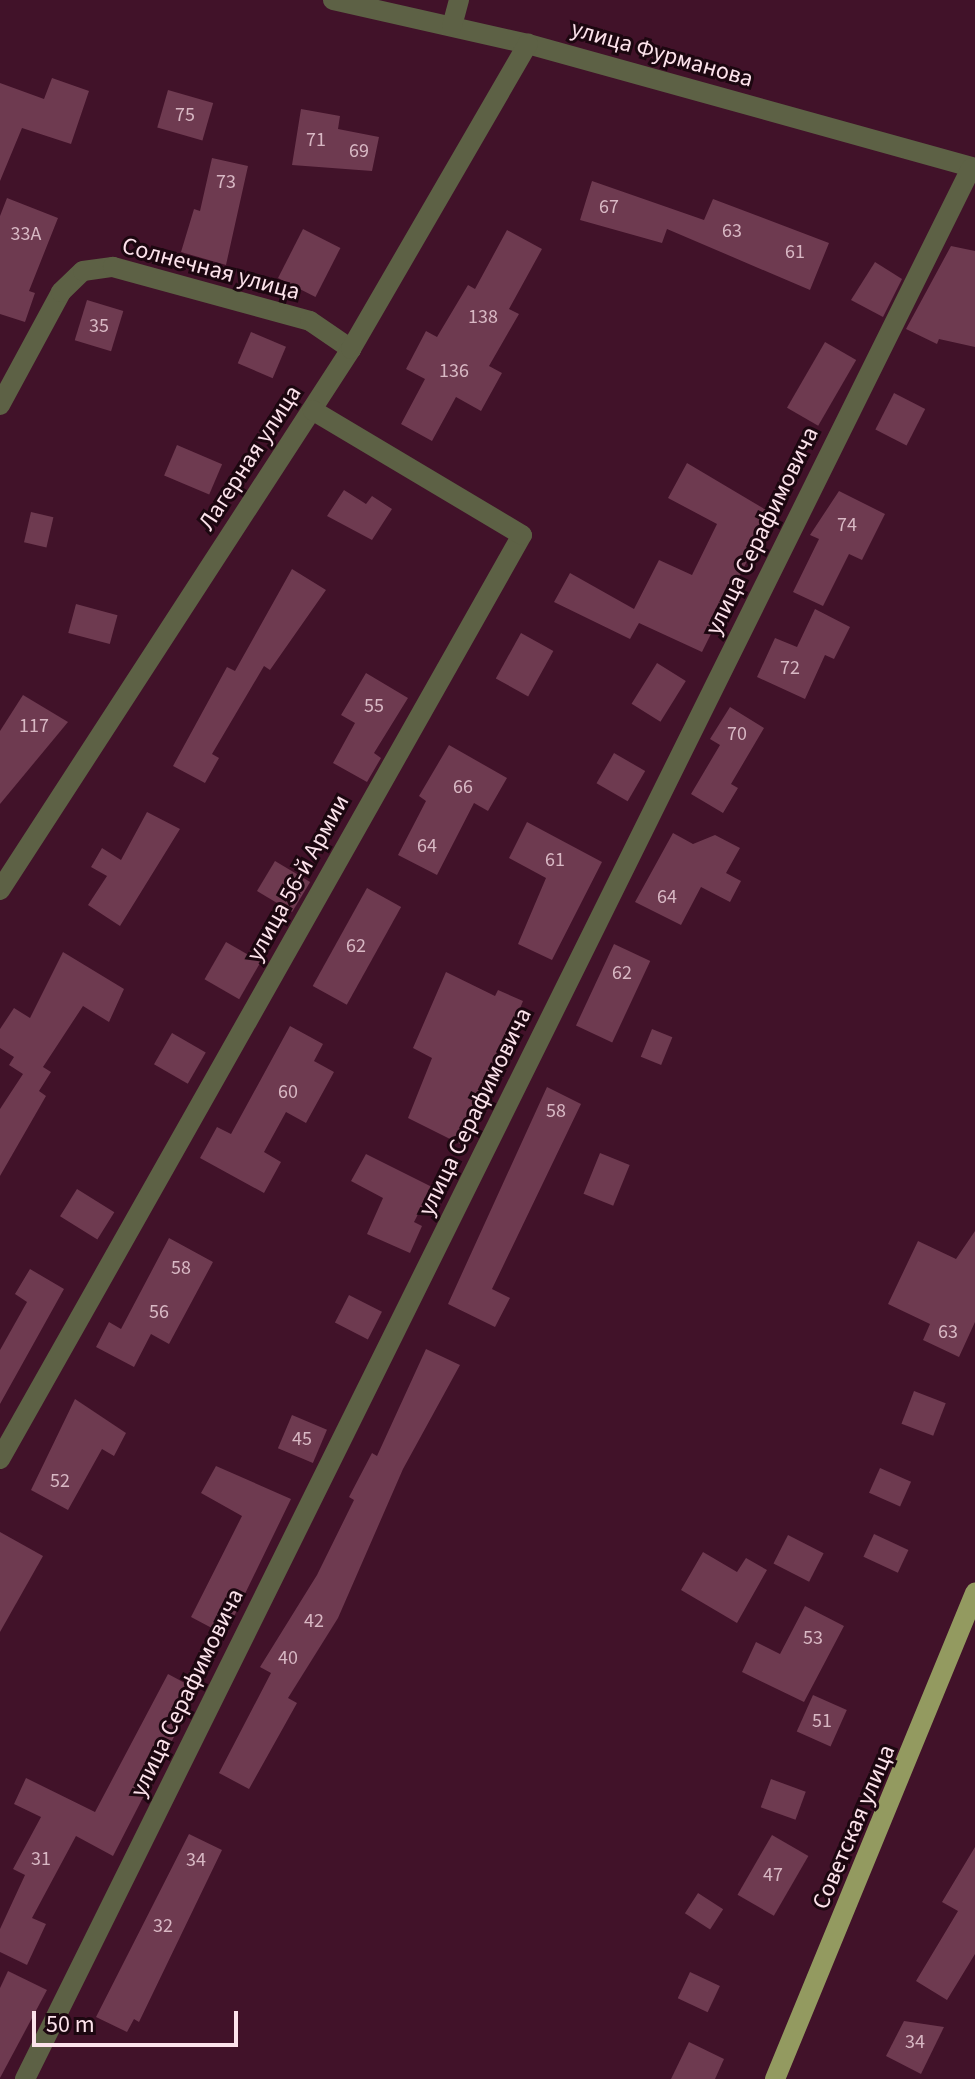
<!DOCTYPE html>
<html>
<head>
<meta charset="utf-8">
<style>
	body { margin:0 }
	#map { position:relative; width:975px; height:2079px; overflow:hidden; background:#411229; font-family:"Source Sans 3",sans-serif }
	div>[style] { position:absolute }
	.building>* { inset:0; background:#6e3a50; transform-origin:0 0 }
	.minor>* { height:20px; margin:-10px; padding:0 10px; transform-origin:10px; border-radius:10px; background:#5d6145 }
	.major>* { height:20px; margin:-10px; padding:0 10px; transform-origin:10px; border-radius:10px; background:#939a60 }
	span { translate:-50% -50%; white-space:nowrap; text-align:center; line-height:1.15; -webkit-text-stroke:6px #1c0710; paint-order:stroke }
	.number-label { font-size:20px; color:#d8b8c4 }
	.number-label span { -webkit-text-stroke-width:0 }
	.street-label { font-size:24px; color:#fce2eb }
	.scale { position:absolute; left:32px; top:2011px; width:206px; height:36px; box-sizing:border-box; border:4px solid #fce2eb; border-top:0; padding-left:10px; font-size:24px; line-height:28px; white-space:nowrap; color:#fce2eb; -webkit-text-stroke:6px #1c0710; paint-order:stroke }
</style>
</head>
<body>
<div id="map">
	<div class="building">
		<i style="clip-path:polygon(52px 78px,89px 91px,71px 144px,22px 128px,0 181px,0 83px,44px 99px)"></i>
		<i style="left:168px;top:90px;width:47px;height:39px;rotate:16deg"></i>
		<i style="clip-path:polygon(301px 109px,340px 116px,338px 129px,379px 137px,372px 171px,292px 165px)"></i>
		<i style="clip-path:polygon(212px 158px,248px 166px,226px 265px,181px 252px,194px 209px,200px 211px)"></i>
		<i style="clip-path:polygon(592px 181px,704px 220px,713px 199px,829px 243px,810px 290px,667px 229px,662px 243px,580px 220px)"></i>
		<i style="clip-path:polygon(7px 198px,58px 218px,29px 291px,35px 293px,25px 322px,0 314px,0 216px)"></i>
		<i style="left:303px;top:229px;width:42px;height:55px;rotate:27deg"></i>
		<i style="clip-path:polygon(507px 230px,542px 249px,509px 309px,519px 314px,489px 366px,502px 373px,481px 411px,456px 397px,432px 441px,401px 424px,425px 379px,406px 369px,426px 331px,437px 337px,468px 285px,475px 289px)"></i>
		<i style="clip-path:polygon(951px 246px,975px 251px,975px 347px,939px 339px,937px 344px,906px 329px)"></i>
		<i style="clip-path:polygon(875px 262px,902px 279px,883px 317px,851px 300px)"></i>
		<i style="left:87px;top:300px;width:38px;height:42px;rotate:17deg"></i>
		<i style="left:251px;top:332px;width:38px;height:34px;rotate:23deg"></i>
		<i style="left:825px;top:342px;width:36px;height:76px;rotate:30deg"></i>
		<i style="left:894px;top:393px;width:35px;height:41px;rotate:27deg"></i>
		<i style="left:177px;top:445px;width:49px;height:33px;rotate:23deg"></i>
		<i style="clip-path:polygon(687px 463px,771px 513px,702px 652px,639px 623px,630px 639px,554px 602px,570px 573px,634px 609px,659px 560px,692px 575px,717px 524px,668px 498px)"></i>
		<i style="clip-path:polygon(344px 490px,366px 504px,372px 496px,392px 509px,372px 540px,327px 516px)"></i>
		<i style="clip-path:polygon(839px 491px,885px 514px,862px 560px,849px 554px,823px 606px,793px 592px,819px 539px,810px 535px)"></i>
		<i style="left:31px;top:512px;width:23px;height:31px;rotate:13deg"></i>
		<i style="clip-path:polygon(292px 569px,326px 590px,270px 670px,264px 666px,212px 754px,219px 758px,205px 783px,173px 766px,227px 667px,235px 671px)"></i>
		<i style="left:76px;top:604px;width:43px;height:30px;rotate:15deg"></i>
		<i style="clip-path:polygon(815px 609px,850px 627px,834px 659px,825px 655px,805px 699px,757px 677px,775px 638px,797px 647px)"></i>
		<i style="left:521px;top:633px;width:37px;height:52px;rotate:29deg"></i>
		<i style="left:657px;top:663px;width:34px;height:48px;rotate:32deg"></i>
		<i style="clip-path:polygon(366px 673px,408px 698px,374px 753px,381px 758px,367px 782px,333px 763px,355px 723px,341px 715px)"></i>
		<i style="clip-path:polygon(23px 695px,68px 722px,0 804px,0 731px)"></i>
		<i style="clip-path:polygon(730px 707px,764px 728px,731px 784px,738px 788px,723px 813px,691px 794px,720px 745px,710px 739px)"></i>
		<i style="clip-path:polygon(449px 745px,507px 778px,488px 811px,474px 803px,437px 875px,398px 855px,426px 801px,419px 796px)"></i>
		<i style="left:614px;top:753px;width:36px;height:35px;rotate:30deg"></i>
		<i style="clip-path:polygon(147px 812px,180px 829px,120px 926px,88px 905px,107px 876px,91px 867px,102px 848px,121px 860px)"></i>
		<i style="clip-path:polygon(527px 822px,602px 862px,552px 960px,518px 944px,546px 878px,509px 858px)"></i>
		<i style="clip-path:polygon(673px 833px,693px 844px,715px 835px,740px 848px,726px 873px,741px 881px,730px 902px,701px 887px,681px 925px,635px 902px)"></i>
		<i style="left:275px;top:861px;width:41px;height:35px;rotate:31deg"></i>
		<i style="left:367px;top:888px;width:39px;height:112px;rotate:29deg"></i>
		<i style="left:226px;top:942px;width:40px;height:43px;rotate:30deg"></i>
		<i style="left:614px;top:944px;width:40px;height:90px;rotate:25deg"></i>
		<i style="clip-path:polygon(63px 952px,124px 989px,109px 1022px,83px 1006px,43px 1067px,51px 1072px,39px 1091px,46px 1096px,0 1176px,0 1109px,23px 1074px,9px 1065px,14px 1057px,0 1048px,0 1029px,14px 1008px,30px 1018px)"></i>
		<i style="clip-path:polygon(446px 972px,495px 996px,498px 990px,523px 1001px,464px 1146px,408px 1118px,432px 1058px,413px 1048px)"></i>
		<i style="clip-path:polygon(290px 1026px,323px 1044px,314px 1061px,334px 1072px,306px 1123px,286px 1112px,264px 1152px,281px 1162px,264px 1193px,200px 1158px,217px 1127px,231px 1134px)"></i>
		<i style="left:652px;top:1029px;width:22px;height:30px;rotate:22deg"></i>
		<i style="left:172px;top:1033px;width:39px;height:36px;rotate:30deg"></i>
		<i style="clip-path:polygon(547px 1087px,581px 1104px,492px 1289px,510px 1298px,495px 1327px,448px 1304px)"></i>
		<i style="left:600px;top:1153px;width:32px;height:44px;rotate:22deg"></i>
		<i style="clip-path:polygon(366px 1154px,432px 1187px,414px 1222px,422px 1226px,410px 1253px,367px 1234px,383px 1198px,351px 1181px)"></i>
		<i style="left:77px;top:1189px;width:44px;height:32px;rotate:32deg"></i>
		<i style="clip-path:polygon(975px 1231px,975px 1322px,959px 1357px,923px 1340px,930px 1324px,888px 1304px,918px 1241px,956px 1259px)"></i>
		<i style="clip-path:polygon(169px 1238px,213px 1262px,169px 1344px,151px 1334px,134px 1367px,96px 1347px,109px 1322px,121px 1329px)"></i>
		<i style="clip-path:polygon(30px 1269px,64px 1289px,0 1404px,0 1350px,27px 1302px,15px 1294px)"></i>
		<i style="left:349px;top:1295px;width:37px;height:31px;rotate:27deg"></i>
		<i style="clip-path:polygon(426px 1349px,460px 1365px,403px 1469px,338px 1618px,288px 1698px,297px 1703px,249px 1789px,219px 1773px,271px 1673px,260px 1667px,317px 1575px,354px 1500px,349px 1497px,372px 1453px,377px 1456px)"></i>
		<i style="left:914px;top:1391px;width:34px;height:35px;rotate:21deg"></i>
		<i style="clip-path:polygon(75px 1399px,126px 1433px,114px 1456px,102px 1449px,68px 1510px,31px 1490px)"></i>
		<i style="left:292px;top:1415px;width:38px;height:36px;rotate:23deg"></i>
		<i style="clip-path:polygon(216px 1466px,291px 1499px,225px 1635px,191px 1617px,242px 1516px,201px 1493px)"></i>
		<i style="left:880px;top:1468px;width:34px;height:27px;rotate:24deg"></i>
		<i style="clip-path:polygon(0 1532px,43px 1556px,0 1632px)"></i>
		<i style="left:874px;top:1534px;width:38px;height:25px;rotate:25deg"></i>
		<i style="left:788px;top:1535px;width:40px;height:32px;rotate:27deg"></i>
		<i style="clip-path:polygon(703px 1552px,737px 1572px,746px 1558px,767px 1570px,737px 1623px,681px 1590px)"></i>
		<i style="clip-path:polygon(805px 1606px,844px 1626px,804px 1702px,742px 1672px,756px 1642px,780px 1654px)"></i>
		<i style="clip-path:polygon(168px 1674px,198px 1690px,113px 1856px,76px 1836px,32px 1918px,46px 1924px,27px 1965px,0 1952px,0 1929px,25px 1875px,13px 1869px,41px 1817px,14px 1804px,26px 1778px,95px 1812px)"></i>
		<i style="left:813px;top:1695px;width:37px;height:40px;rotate:24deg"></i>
		<i style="left:771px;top:1779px;width:37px;height:30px;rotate:20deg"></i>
		<i style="clip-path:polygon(189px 1834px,222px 1850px,139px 2022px,134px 2019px,127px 2032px,96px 2017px)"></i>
		<i style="left:772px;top:1835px;width:42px;height:69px;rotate:30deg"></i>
		<i style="clip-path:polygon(975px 1847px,975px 1954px,947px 2000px,916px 1981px,958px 1911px,942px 1902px)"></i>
		<i style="left:698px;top:1893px;width:30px;height:24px;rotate:33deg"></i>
		<i style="clip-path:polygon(8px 1971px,47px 1990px,0 2078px,0 1988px)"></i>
		<i style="left:690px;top:1972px;width:33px;height:29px;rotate:25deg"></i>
		<i style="clip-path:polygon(904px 2021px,944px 2027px,921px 2074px,886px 2056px)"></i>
		<i style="clip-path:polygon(689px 2042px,724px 2059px,715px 2079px,671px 2079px)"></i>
	</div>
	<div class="minor">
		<i style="left:333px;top:0;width:200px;rotate:12.7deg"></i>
		<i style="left:528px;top:44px;width:464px;rotate:15.5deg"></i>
		<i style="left:452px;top:26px;width:27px;rotate:-75deg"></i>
		<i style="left:0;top:405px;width:128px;rotate:-61.6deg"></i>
		<i style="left:61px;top:292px;width:30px;rotate:-44deg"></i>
		<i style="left:83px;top:271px;width:30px;rotate:-8deg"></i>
		<i style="left:113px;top:267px;width:204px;rotate:15.3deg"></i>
		<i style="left:310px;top:321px;width:50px;rotate:34.3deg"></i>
		<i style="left:0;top:890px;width:645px;rotate:-57.02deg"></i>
		<i style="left:351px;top:349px;width:353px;rotate:-59.9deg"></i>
		<i style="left:0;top:1459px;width:1061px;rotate:-60.54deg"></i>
		<i style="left:522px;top:535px;width:244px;rotate:-149.2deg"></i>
		<i style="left:25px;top:2079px;width:2132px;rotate:-63.66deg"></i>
	</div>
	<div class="major">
		<i style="left:775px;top:2079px;width:526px;rotate:-67.63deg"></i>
	</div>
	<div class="number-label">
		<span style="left:185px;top:115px">75</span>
		<span style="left:316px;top:140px">71</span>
		<span style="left:359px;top:151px">69</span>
		<span style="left:226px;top:182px">73</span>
		<span style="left:609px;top:207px">67</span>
		<span style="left:732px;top:231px">63</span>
		<span style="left:26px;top:234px">33А</span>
		<span style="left:795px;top:252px">61</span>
		<span style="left:483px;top:317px">138</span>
		<span style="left:99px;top:326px">35</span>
		<span style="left:454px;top:371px">136</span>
		<span style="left:847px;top:525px">74</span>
		<span style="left:790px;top:668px">72</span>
		<span style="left:374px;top:706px">55</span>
		<span style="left:34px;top:726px">117</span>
		<span style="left:737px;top:734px">70</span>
		<span style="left:463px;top:787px">66</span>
		<span style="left:427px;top:846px">64</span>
		<span style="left:555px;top:860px">61</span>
		<span style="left:667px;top:897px">64</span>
		<span style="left:356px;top:946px">62</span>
		<span style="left:622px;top:973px">62</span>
		<span style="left:288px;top:1092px">60</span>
		<span style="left:556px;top:1111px">58</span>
		<span style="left:181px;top:1268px">58</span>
		<span style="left:159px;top:1312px">56</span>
		<span style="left:948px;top:1332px">63</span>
		<span style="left:302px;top:1439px">45</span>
		<span style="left:60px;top:1481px">52</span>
		<span style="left:314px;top:1621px">42</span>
		<span style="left:813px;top:1638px">53</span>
		<span style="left:288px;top:1658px">40</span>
		<span style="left:822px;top:1721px">51</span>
		<span style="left:41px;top:1859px">31</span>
		<span style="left:196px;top:1860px">34</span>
		<span style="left:773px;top:1875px">47</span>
		<span style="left:163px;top:1926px">32</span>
		<span style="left:915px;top:2042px">34</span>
	</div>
	<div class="street-label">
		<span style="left:662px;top:54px;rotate:16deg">улица Фурманова</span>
		<span style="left:211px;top:269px;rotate:15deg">Солнечная улица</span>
		<span style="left:250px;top:458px;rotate:-57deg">Лагерная улица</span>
		<span style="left:762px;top:531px;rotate:-64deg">улица Серафимовича</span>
		<span style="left:298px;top:878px;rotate:-61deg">улица 56-й Армии</span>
		<span style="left:475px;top:1112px;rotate:-64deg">улица Серафимовича</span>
		<span style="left:187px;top:1693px;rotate:-64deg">улица Серафимовича</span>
		<span style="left:854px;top:1827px;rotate:-67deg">Советская улица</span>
	</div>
	<div class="scale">50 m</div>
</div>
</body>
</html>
